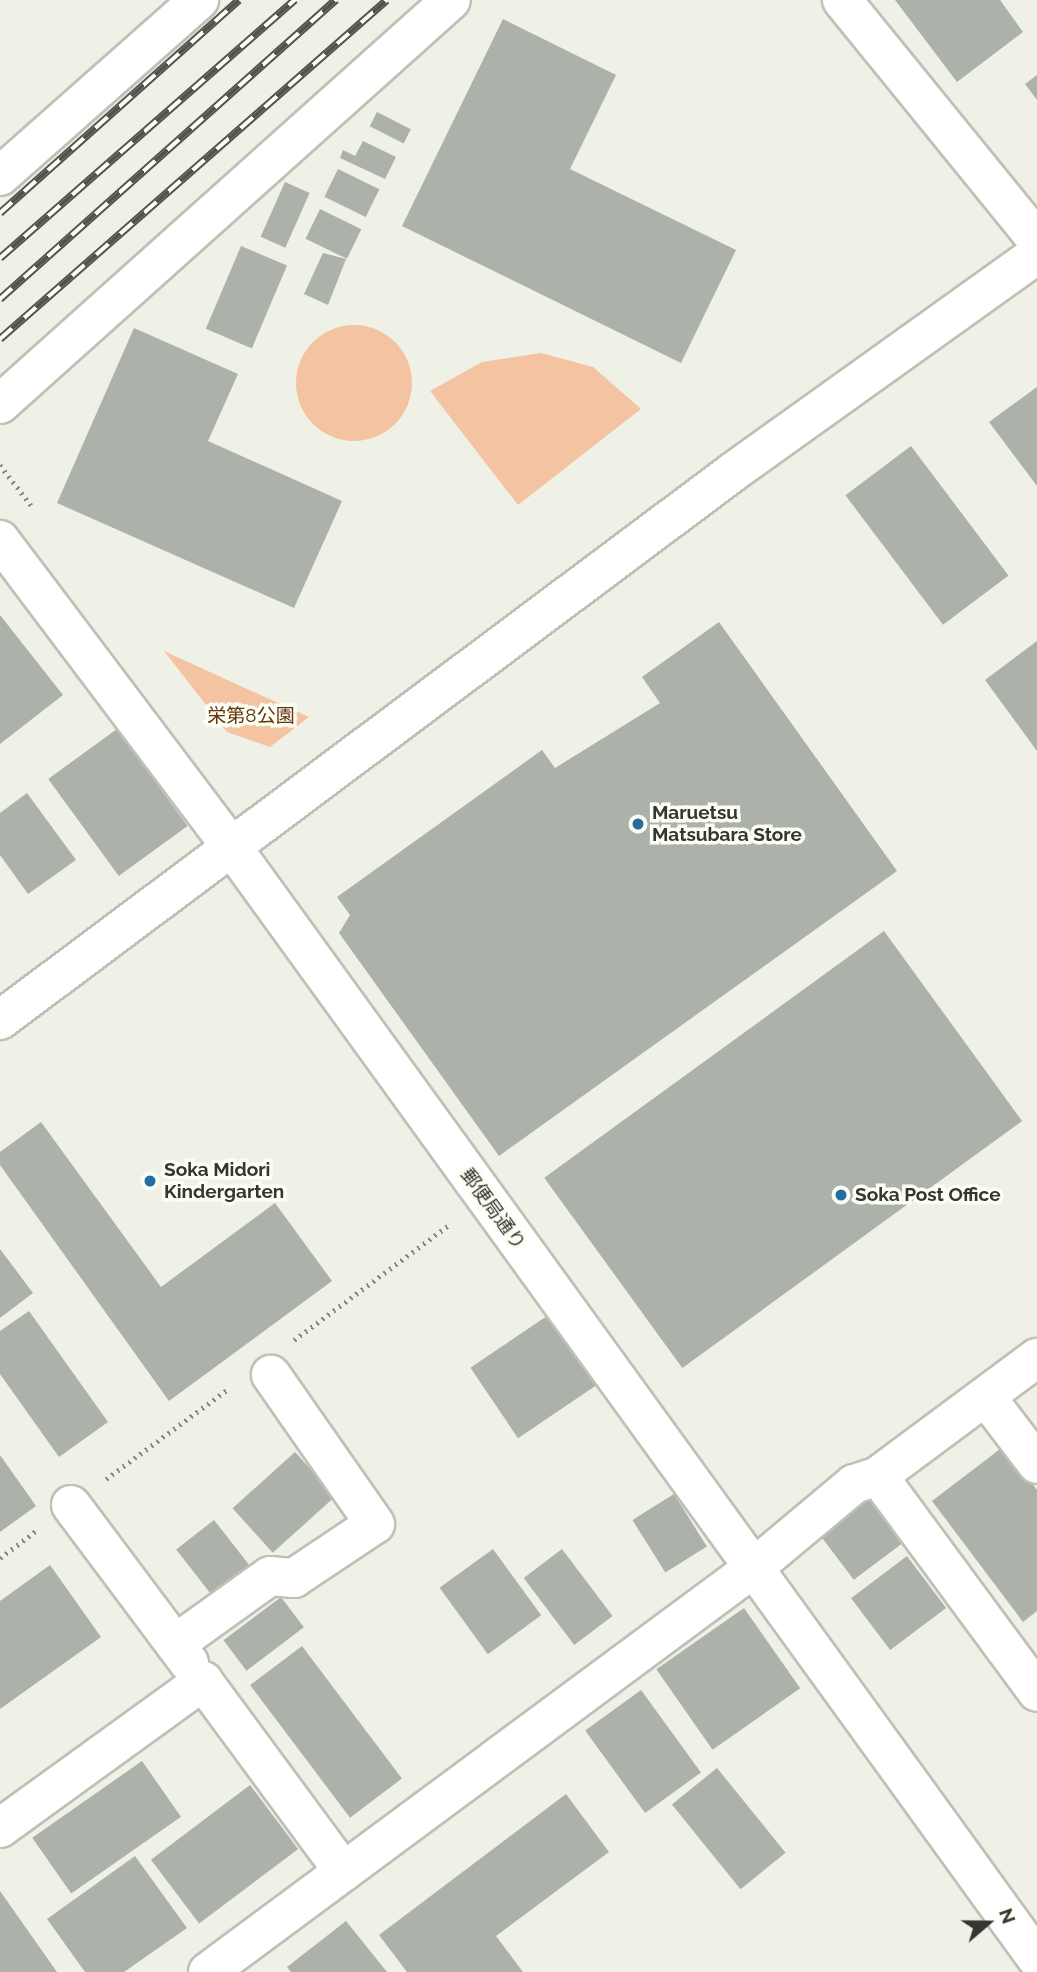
<!DOCTYPE html>
<html>
<head>
<meta charset="utf-8">
<style>
	body { margin:0 }
	#map { position:relative; width:1037px; height:1972px; overflow:hidden; background:#eff0e6; font-family:Raleway,"Noto Sans JP",sans-serif }
	div>[style] { position:absolute }
	.green>* { inset:0; background:#f4c4a2 }
	.round { border-radius:50% }
	.building>* { inset:0; background:#acb2aa; transform-origin:0 0 }
	.path>* { height:4.5px; margin-top:-2.25px; transform-origin:0; background:repeating-linear-gradient(90deg,#898983 0 2px,transparent 0 7px) }
	.roads { filter:drop-shadow(2px 0 #bfc0b6) drop-shadow(-2px 0 #bfc0b6) drop-shadow(0 2px #bfc0b6) drop-shadow(0 -2px #bfc0b6) }
	.minor>* { height:38px; margin:-19px; padding:0 19px; transform-origin:19px; border-radius:19px; background:#fff }
	.rail>* { height:8px; margin-top:-4px; transform-origin:0; background:repeating-linear-gradient(90deg,#fcfdf3 0 16px,#53534e 0 32px); box-sizing:border-box; border-block:2px solid #53534e }
	.dots>* { width:19px; height:19px; translate:-50% -50%; box-sizing:border-box; border:4px solid #fcfdf3; border-radius:50% }
	span { translate:-50% -50%; white-space:nowrap; text-align:center; line-height:1.15; -webkit-text-stroke:7px #fcfdf3; paint-order:stroke }
	.park-label { font-size:19px; color:#60340c }
	.poi-label { font-size:19px; color:#353531; font-weight:700 }
	.left { translate:0 -50%; text-align:left }
	.street-label { font-size:19px; color:#353531 }
	.north { position:absolute; left:953px; top:1888px; width:70px; height:70px; -webkit-text-stroke:5px #fcfdf3; paint-order:stroke; rotate:70deg; font-size:19px; font-weight:700; line-height:28px; text-align:center; color:#353531 }
	.north::after { content:''; display:block; margin:auto; width:24px; height:32px; background:#353531; clip-path:polygon(50% 0,100% 100%,50% 72%,0 100%) }
</style>
</head>
<body>
<div id="map">
	<div class="green">
		<i class="round" style="left:296px;top:325px;width:116px;height:116px"></i>
		<i style="clip-path:polygon(541px 353px,593px 367px,641px 409px,518px 505px,430px 391px,482px 362px)"></i>
		<i style="clip-path:polygon(164px 651px,309px 717px,270px 747px,227px 732px)"></i>
	</div>
	<div class="building">
		<i style="clip-path:polygon(895px 0,1000px 0,1023px 32px,957px 82px)"></i>
		<i style="clip-path:polygon(503px 19px,616px 75px,570px 169px,736px 250px,681px 363px,402px 226px)"></i>
		<i style="clip-path:polygon(1037px 75px,1037px 100px,1025px 84px)"></i>
		<i style="left:377px;top:112px;width:38px;height:16px;rotate:27deg"></i>
		<i style="clip-path:polygon(363px 141px,396px 157px,385px 179px,340px 158px,343px 150px,355px 156px)"></i>
		<i style="left:338px;top:169px;width:46px;height:31px;rotate:26deg"></i>
		<i style="left:285px;top:182px;width:27px;height:60px;rotate:24deg"></i>
		<i style="left:320px;top:209px;width:46px;height:33px;rotate:26deg"></i>
		<i style="left:241px;top:246px;width:50px;height:90px;rotate:23deg"></i>
		<i style="clip-path:polygon(323px 253px,346px 259px,328px 305px,304px 294px)"></i>
		<i style="clip-path:polygon(134px 328px,238px 374px,208px 441px,342px 501px,294px 608px,57px 503px)"></i>
		<i style="clip-path:polygon(1037px 387px,1037px 486px,989px 422px)"></i>
		<i style="left:911px;top:446px;width:162px;height:82px;rotate:53deg"></i>
		<i style="clip-path:polygon(0 615px,63px 695px,0 744px)"></i>
		<i style="clip-path:polygon(719px 622px,897px 871px,499px 1156px,339px 933px,350px 915px,337px 897px,542px 750px,555px 768px,660px 703px,642px 677px)"></i>
		<i style="clip-path:polygon(1037px 641px,1037px 751px,985px 680px)"></i>
		<i style="left:117px;top:729px;width:120px;height:85px;rotate:54deg"></i>
		<i style="clip-path:polygon(27px 793px,76px 860px,28px 894px,0 855px,0 813px)"></i>
		<i style="left:884px;top:931px;width:235px;height:420px;rotate:54deg"></i>
		<i style="clip-path:polygon(41px 1122px,161px 1287px,275px 1203px,332px 1281px,169px 1401px,0 1165px,0 1152px)"></i>
		<i style="clip-path:polygon(0 1249px,33px 1293px,0 1318px)"></i>
		<i style="clip-path:polygon(29px 1311px,108px 1422px,59px 1457px,0 1374px,0 1331px)"></i>
		<i style="left:550px;top:1314px;width:85px;height:96px;rotate:56deg"></i>
		<i style="clip-path:polygon(1004px 1446px,1037px 1490px,1037px 1611px,1023px 1622px,932px 1501px)"></i>
		<i style="left:295px;top:1452px;width:60px;height:84px;rotate:48deg"></i>
		<i style="clip-path:polygon(0 1455px,36px 1506px,0 1532px)"></i>
		<i style="left:674px;top:1494px;width:62px;height:49px;rotate:58deg"></i>
		<i style="left:871px;top:1498px;width:55px;height:63px;rotate:53deg"></i>
		<i style="left:214px;top:1520px;width:62px;height:48px;rotate:52deg"></i>
		<i style="left:493px;top:1549px;width:82px;height:66px;rotate:54deg"></i>
		<i style="left:562px;top:1549px;width:84px;height:48px;rotate:53deg"></i>
		<i style="left:907px;top:1556px;width:65px;height:70px;rotate:53deg"></i>
		<i style="clip-path:polygon(50px 1565px,101px 1637px,0 1709px,0 1601px)"></i>
		<i style="left:281px;top:1597px;width:38px;height:72px;rotate:53deg"></i>
		<i style="left:744px;top:1608px;width:98px;height:107px;rotate:55deg"></i>
		<i style="left:302px;top:1646px;width:166px;height:65px;rotate:53deg"></i>
		<i style="left:641px;top:1690px;width:102px;height:69px;rotate:54deg"></i>
		<i style="left:142px;top:1761px;width:68px;height:134px;rotate:55deg"></i>
		<i style="left:717px;top:1768px;width:109px;height:58px;rotate:51deg"></i>
		<i style="left:250px;top:1785px;width:80px;height:124px;rotate:53deg"></i>
		<i style="clip-path:polygon(566px 1794px,609px 1852px,496px 1936px,523px 1972px,407px 1972px,379px 1935px)"></i>
		<i style="clip-path:polygon(135px 1856px,187px 1928px,124px 1972px,85px 1972px,47px 1919px)"></i>
		<i style="clip-path:polygon(0 1891px,57px 1972px,0 1972px)"></i>
		<i style="clip-path:polygon(346px 1921px,387px 1972px,291px 1972px,287px 1967px)"></i>
	</div>
	<div class="path">
		<i style="left:0;top:465px;width:51px;rotate:52.2deg"></i>
		<i style="left:294px;top:1340px;width:194px;rotate:-36.6deg"></i>
		<i style="left:106px;top:1479px;width:152px;rotate:-36.4deg"></i>
		<i style="left:0;top:1558px;width:46px;rotate:-37.1deg"></i>
	</div>
	<div class="roads">
		<div class="minor">
			<i style="left:842px;top:0;width:309px;rotate:50.9deg"></i>
			<i style="left:0;top:176px;width:266px;rotate:-41.5deg"></i>
			<i style="left:0;top:404px;width:605px;rotate:-41.85deg"></i>
			<i style="left:0;top:540px;width:388px;rotate:53deg"></i>
			<i style="left:234px;top:850px;width:1369px;rotate:54.09deg"></i>
			<i style="left:0;top:1020px;width:915px;rotate:-36.78deg"></i>
			<i style="left:733px;top:472px;width:374px;rotate:-35.6deg"></i>
			<i style="left:986px;top:1397px;width:84px;rotate:52.7deg"></i>
			<i style="left:878px;top:1476px;width:268px;rotate:53.6deg"></i>
			<i style="left:71px;top:1505px;width:197px;rotate:53.2deg"></i>
			<i style="left:175px;top:1644px;width:117px;rotate:-35.6deg"></i>
			<i style="left:270px;top:1576px;width:24px;rotate:5deg"></i>
			<i style="left:294px;top:1578px;width:97px;rotate:-33.7deg"></i>
			<i style="left:375px;top:1524px;width:182px;rotate:-124.9deg"></i>
			<i style="left:0;top:1828px;width:251px;rotate:-35.9deg"></i>
			<i style="left:203px;top:1681px;width:237px;rotate:53.6deg"></i>
			<i style="left:208px;top:1972px;width:682px;rotate:-36.53deg"></i>
			<i style="left:756px;top:1566px;width:128px;rotate:-39.9deg"></i>
			<i style="left:854px;top:1484px;width:25px;rotate:-18deg"></i>
			<i style="left:878px;top:1476px;width:198px;rotate:-36.6deg"></i>
		</div>
	</div>
	<div class="rail">
		<i style="left:0;top:213px;width:320px;rotate:-41.7deg"></i>
		<i style="left:0;top:258px;width:392px;rotate:-41.2deg"></i>
		<i style="left:0;top:299px;width:450px;rotate:-41.7deg"></i>
		<i style="left:0;top:339px;width:514px;rotate:-41.22deg"></i>
	</div>
	<div class="dots">
		<i style="left:638px;top:824px;background:#246da0"></i>
		<i style="left:150px;top:1181px;background:#246da0"></i>
		<i style="left:841px;top:1195px;background:#246da0"></i>
	</div>
	<div class="park-label">
		<span style="left:251px;top:716px">栄第8公園</span>
	</div>
	<div class="poi-label">
		<span class="left" style="left:652px;top:824px">Maruetsu<br>Matsubara Store</span>
		<span class="left" style="left:164px;top:1181px">Soka Midori<br>Kindergarten</span>
		<span class="left" style="left:855px;top:1195px">Soka Post Office</span>
	</div>
	<div class="street-label">
		<span style="left:493px;top:1209px;rotate:54deg">郵便局通り</span>
	</div>
	<div class="north">N</div>
</div>
</body>
</html>
